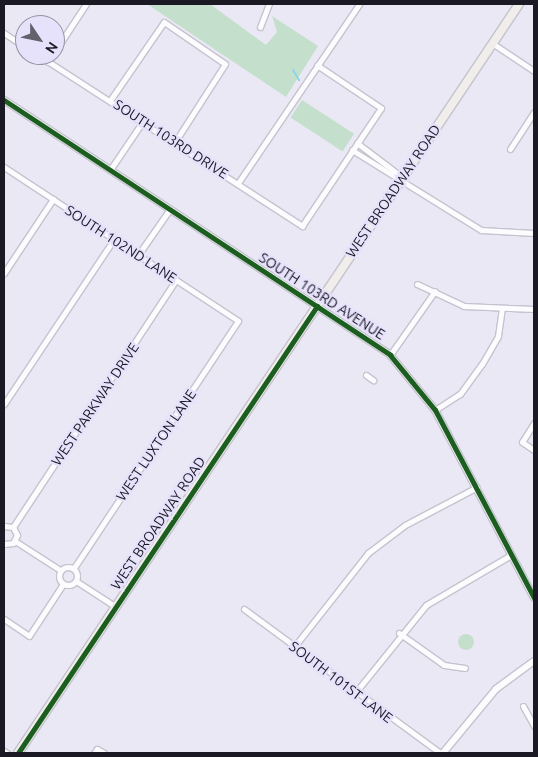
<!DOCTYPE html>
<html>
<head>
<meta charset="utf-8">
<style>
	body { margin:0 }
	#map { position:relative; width:538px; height:757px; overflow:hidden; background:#eae8f5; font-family:Ubuntu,sans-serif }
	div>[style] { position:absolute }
	.green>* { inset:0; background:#c4e0cc; transform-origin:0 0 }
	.round { border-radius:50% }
	.stream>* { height:2px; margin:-1px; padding:0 1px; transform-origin:1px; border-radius:1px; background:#8ad6e7 }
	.roads { filter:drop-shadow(1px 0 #c5c3ce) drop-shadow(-1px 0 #c5c3ce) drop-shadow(0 1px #c5c3ce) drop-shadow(0 -1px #c5c3ce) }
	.minor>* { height:5px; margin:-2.5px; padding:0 2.5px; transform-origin:2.5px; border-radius:2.5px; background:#fcfcfe }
	.minor>.ring { margin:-2.5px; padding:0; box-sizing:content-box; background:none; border:5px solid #fcfcfe; border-radius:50% }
	.tertiary>* { height:6px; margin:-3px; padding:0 3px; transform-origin:3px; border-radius:3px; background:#fcfcfe }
	.secondary>* { height:8px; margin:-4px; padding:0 4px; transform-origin:4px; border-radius:4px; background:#f0edea }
	.cycleway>* { height:5px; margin:-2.5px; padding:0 2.5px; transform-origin:2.5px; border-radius:2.5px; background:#1b5e20 }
	span { translate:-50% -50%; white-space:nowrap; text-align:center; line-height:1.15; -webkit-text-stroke:4.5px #e7e2fb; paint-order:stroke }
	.street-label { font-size:14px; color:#1b1924 }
	.frame { position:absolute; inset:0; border:5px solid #1b1924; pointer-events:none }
	.north { position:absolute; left:15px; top:15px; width:50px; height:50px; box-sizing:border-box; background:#e7e2fb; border:1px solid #9592a5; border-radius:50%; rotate:124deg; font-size:14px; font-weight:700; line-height:20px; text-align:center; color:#1b1924 }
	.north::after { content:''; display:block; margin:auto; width:18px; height:22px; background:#63616d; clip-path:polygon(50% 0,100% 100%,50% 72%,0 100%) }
</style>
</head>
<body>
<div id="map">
	<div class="green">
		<i style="clip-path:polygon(147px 4px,210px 4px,266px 45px,277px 32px,272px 16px,318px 46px,286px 97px)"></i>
		<i style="left:302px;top:100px;width:62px;height:21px;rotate:33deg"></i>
		<i class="round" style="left:458px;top:634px;width:16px;height:16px"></i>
	</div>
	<div class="stream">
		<i style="left:293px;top:70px;width:12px;rotate:59deg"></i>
	</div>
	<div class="roads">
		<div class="minor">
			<i style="left:260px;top:27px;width:25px;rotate:-69deg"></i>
			<i style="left:4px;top:33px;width:25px;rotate:34deg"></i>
			<i style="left:492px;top:43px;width:50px;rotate:33.7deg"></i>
			<i style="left:55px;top:51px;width:56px;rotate:-56.6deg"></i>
			<i style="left:38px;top:55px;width:315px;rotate:32.9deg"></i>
			<i style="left:302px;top:226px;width:142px;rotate:-56.2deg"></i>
			<i style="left:381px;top:108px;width:77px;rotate:-146.1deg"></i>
			<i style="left:48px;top:62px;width:8px;rotate:-60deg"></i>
			<i style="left:111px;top:99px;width:93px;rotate:-55.5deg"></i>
			<i style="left:164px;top:22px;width:74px;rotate:34.5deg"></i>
			<i style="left:225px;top:64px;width:93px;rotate:122.7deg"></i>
			<i style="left:357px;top:143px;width:56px;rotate:37.1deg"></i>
			<i style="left:510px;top:149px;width:44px;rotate:-57deg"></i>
			<i style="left:352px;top:150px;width:152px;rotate:31.8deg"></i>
			<i style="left:481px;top:230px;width:53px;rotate:3.2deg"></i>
			<i style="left:4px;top:167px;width:280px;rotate:33.3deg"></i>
			<i style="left:238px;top:321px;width:296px;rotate:123.6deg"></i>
			<i style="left:110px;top:170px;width:59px;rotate:-56deg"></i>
			<i style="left:238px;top:183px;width:216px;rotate:-55.9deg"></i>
			<i style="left:138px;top:255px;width:56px;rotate:-55.2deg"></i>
			<i style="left:4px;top:273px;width:89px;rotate:-56.5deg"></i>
			<i style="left:417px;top:284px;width:52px;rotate:25.1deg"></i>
			<i style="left:464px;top:306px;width:70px;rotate:2.5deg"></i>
			<i style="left:390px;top:355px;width:78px;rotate:-54.9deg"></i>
			<i style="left:366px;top:375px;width:9px;rotate:36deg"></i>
			<i style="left:4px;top:404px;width:198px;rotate:-56.3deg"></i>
			<i style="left:435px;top:410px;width:30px;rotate:-33deg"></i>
			<i style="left:460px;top:394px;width:37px;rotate:-54deg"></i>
			<i style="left:482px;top:364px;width:32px;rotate:-60deg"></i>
			<i style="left:498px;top:336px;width:28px;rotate:-82deg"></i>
			<i style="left:534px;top:423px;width:22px;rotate:122deg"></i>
			<i style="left:522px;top:442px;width:14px;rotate:34deg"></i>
			<i style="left:4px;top:526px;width:9px;rotate:6deg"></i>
			<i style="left:13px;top:527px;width:9px;rotate:63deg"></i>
			<i style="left:17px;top:535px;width:9px;rotate:117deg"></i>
			<i style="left:13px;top:543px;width:9px;rotate:174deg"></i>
			<i style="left:13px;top:527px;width:296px;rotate:-56.6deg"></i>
			<i style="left:15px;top:541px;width:54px;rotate:32.8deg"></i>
			<i class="ring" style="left:59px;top:567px;width:13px;height:13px"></i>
			<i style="left:76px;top:581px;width:48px;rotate:33deg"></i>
			<i style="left:244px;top:609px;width:243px;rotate:36.3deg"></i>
			<i style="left:4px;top:619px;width:30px;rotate:34deg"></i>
			<i style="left:29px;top:636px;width:62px;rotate:-56.8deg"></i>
			<i style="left:399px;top:633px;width:55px;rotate:35.4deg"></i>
			<i style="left:444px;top:665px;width:21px;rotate:8deg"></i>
			<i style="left:294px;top:647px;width:120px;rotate:-51.8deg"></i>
			<i style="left:368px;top:553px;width:46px;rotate:-37.1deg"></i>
			<i style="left:405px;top:525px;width:81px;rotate:-27.8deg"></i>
			<i style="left:355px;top:693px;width:113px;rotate:-51.1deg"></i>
			<i style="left:426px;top:605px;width:99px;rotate:-30.5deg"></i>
			<i style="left:523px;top:706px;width:23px;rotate:61deg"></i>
			<i style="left:4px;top:751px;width:4px;rotate:34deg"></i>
			<i style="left:94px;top:753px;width:5px;rotate:-53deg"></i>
			<i style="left:97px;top:749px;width:8px;rotate:30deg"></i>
		</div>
		<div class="tertiary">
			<i style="left:4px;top:100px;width:463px;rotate:33.4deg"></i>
			<i style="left:390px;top:355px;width:71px;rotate:50.7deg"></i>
			<i style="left:435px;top:410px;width:212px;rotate:62.2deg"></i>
			<i style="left:443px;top:753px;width:83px;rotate:-50.4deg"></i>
			<i style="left:496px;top:689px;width:47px;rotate:-36.4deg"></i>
		</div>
		<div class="secondary">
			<i style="left:18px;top:753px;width:901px;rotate:-56.22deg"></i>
		</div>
	</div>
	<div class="cycleway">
		<i style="left:4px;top:100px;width:463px;rotate:33.4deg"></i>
		<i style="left:390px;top:355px;width:71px;rotate:50.7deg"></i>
		<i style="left:435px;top:410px;width:212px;rotate:62.2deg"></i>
		<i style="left:18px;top:753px;width:538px;rotate:-56.22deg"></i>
	</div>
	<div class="street-label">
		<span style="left:171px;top:139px;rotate:33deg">SOUTH 103RD DRIVE</span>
		<span style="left:393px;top:191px;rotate:-56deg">WEST BROADWAY ROAD</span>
		<span style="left:121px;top:244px;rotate:33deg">SOUTH 102ND LANE</span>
		<span style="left:322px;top:296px;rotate:33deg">SOUTH 103RD AVENUE</span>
		<span style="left:95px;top:404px;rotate:-56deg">WEST PARKWAY DRIVE</span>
		<span style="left:156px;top:445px;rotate:-56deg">WEST LUXTON LANE</span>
		<span style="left:158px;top:523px;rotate:-56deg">WEST BROADWAY ROAD</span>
		<span style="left:341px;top:682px;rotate:37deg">SOUTH 101ST LANE</span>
	</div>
	<div class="frame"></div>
	<div class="north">N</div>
</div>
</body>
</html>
